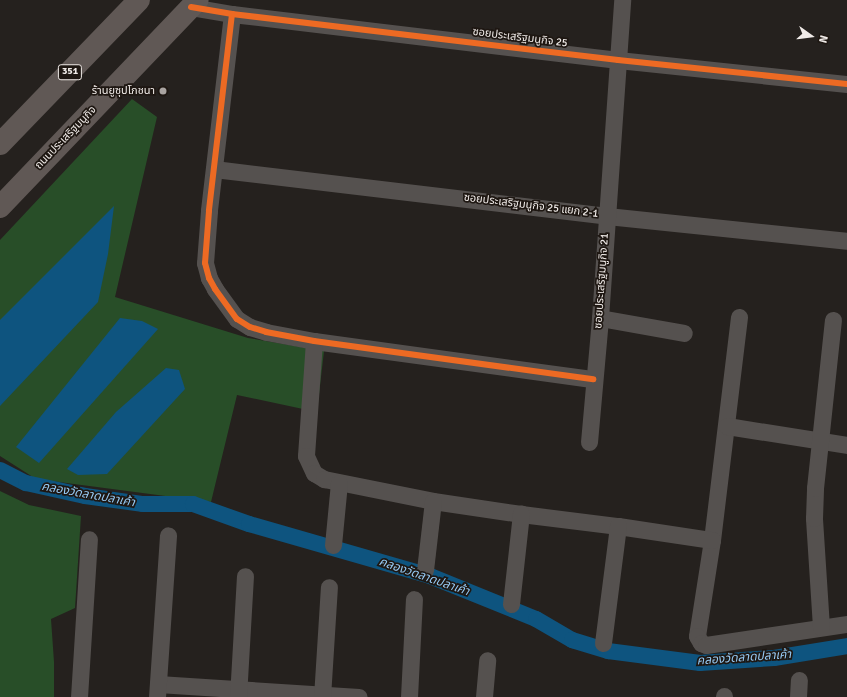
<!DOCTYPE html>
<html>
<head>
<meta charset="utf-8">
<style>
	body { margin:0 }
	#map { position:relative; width:847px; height:697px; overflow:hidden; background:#25211e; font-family:Signika,"Noto Sans Thai",sans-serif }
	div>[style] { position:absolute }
	.green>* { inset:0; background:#284e28 }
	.water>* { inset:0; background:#0e547f }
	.canal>* { height:16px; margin:-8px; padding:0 8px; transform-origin:8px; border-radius:8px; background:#0e547f }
	.minor>* { height:17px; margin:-8.5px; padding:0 8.5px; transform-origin:8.5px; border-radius:8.5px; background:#55514f }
	.primary>* { height:22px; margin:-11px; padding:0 11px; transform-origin:11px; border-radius:11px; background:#605855 }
	.cycleway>* { height:6px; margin:-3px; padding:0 3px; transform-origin:3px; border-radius:3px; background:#ed6a23 }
	.dots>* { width:11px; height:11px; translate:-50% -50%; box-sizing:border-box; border:2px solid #1e1712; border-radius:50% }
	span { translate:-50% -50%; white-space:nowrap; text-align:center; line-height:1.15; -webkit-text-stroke:3.5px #1e1712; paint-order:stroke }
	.shield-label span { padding:1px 3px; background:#1e1712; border:1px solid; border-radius:3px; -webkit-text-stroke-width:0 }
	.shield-label { font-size:10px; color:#f0ebe8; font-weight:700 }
	.street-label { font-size:11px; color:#f0ebe8 }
	.poi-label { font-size:11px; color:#f0ebe8 }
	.right { translate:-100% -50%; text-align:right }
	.water-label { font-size:12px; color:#97cbf5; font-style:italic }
	.north { position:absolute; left:791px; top:16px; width:40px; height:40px; -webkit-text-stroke:3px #1e1712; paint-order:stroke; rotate:104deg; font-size:11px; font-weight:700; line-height:16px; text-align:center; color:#f0ebe8 }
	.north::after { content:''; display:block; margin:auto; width:14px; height:18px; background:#f0ebe8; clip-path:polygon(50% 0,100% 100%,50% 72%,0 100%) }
</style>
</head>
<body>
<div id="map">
	<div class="green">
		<i style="clip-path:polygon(132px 99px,157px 117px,115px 297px,248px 338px,324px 351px,317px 412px,237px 395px,211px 502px,36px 479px,0 456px,0 240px)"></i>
		<i style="clip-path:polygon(0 491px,29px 505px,81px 516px,75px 608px,51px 619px,54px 662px,54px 697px,0 697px)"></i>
	</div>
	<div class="water">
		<i style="clip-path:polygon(114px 206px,108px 254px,98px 302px,0 406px,0 320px)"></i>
		<i style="clip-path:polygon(120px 318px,142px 321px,158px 329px,39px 463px,16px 447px)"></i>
		<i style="clip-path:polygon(166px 368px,179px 370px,185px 389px,107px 474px,78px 475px,67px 469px,116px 412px)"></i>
	</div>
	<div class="canal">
		<i style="left:0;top:470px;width:29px;rotate:27deg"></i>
		<i style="left:26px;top:483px;width:60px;rotate:12.4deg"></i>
		<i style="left:85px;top:496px;width:59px;rotate:7.9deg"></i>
		<i style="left:143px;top:504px;width:50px"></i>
		<i style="left:193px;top:504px;width:59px;rotate:19.7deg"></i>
		<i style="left:249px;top:524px;width:188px;rotate:16deg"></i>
		<i style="left:430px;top:576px;width:114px;rotate:22.1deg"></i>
		<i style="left:536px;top:619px;width:42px;rotate:30.3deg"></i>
		<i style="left:572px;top:640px;width:38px;rotate:17deg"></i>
		<i style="left:608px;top:651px;width:93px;rotate:7.4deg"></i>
		<i style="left:700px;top:663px;width:74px;rotate:-3.9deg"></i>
		<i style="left:774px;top:658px;width:74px;rotate:-9.3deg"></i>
	</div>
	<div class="minor">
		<i style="left:191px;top:7px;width:42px;rotate:9.7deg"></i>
		<i style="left:232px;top:14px;width:389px;rotate:6.8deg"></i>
		<i style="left:618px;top:60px;width:230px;rotate:6deg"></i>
		<i style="left:232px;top:14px;width:198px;rotate:96.7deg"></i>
		<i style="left:209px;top:211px;width:52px;rotate:94.4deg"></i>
		<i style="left:205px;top:263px;width:16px;rotate:75deg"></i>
		<i style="left:209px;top:278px;width:13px;rotate:61deg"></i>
		<i style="left:215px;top:289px;width:37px;rotate:54deg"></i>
		<i style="left:237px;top:319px;width:15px;rotate:32deg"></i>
		<i style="left:250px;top:327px;width:17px;rotate:17deg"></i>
		<i style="left:266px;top:332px;width:49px;rotate:10.6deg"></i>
		<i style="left:314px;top:341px;width:282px;rotate:7.8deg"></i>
		<i style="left:214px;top:169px;width:396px;rotate:6.8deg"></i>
		<i style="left:607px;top:216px;width:241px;rotate:5.9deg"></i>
		<i style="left:739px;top:317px;width:225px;rotate:96.9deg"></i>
		<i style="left:712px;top:540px;width:97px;rotate:98.9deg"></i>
		<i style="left:697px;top:636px;width:8px;rotate:60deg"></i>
		<i style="left:701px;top:643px;width:5px;rotate:22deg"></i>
		<i style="left:706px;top:645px;width:143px;rotate:-8.5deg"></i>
		<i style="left:600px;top:318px;width:85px;rotate:10.1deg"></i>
		<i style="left:314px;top:341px;width:115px;rotate:94deg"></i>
		<i style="left:306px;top:456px;width:19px;rotate:65deg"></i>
		<i style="left:314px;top:473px;width:12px;rotate:31deg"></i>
		<i style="left:324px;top:479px;width:111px;rotate:11.4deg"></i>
		<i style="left:433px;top:501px;width:89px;rotate:8.4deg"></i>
		<i style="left:521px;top:514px;width:98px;rotate:7.1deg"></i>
		<i style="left:618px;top:526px;width:95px;rotate:8.5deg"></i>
		<i style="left:727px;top:426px;width:121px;rotate:9deg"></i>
		<i style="left:589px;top:442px;width:124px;rotate:-84.9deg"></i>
		<i style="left:600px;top:318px;width:319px;rotate:-86deg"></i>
		<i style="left:333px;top:545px;width:62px;rotate:-84.5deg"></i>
		<i style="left:425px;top:570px;width:69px;rotate:-83.4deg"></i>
		<i style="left:511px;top:604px;width:91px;rotate:-83.7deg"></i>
		<i style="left:821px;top:627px;width:109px;rotate:-93.7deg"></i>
		<i style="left:814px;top:518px;width:30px;rotate:-88deg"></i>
		<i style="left:815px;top:488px;width:169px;rotate:-83.9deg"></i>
		<i style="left:603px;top:643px;width:118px;rotate:-82.7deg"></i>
		<i style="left:158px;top:684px;width:201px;rotate:3.7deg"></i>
		<i style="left:79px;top:697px;width:158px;rotate:-86.4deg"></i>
		<i style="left:157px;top:697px;width:162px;rotate:-86.1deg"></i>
		<i style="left:238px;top:697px;width:121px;rotate:-86.7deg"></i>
		<i style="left:322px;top:697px;width:110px;rotate:-86.4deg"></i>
		<i style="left:409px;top:697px;width:98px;rotate:-87.1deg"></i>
		<i style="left:484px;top:697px;width:37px;rotate:-85deg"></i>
		<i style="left:724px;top:697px;width:1px;rotate:-90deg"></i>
		<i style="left:798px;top:697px;width:17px;rotate:-87deg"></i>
	</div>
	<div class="primary">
		<i style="left:0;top:144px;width:200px;rotate:-46deg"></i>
		<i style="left:0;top:207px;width:286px;rotate:-46.3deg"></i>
	</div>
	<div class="cycleway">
		<i style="left:191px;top:7px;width:42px;rotate:9.7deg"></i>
		<i style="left:232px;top:14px;width:389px;rotate:6.8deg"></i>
		<i style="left:618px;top:60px;width:230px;rotate:6deg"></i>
		<i style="left:232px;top:14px;width:198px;rotate:96.7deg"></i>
		<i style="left:209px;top:211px;width:52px;rotate:94.4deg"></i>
		<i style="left:205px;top:263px;width:16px;rotate:75deg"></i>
		<i style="left:209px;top:278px;width:13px;rotate:61deg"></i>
		<i style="left:215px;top:289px;width:37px;rotate:54deg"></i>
		<i style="left:237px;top:319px;width:15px;rotate:32deg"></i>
		<i style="left:250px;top:327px;width:17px;rotate:17deg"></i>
		<i style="left:266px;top:332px;width:49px;rotate:10.6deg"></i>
		<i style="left:314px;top:341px;width:282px;rotate:7.8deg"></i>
	</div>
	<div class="dots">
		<i style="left:163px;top:91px;background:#a9a4a1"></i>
	</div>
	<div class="shield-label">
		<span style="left:70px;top:72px">351</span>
	</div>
	<div class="street-label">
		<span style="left:520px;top:38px;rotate:7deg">ซอยประเสริฐมนูกิจ 25</span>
		<span style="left:66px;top:138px;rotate:-46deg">ถนนประเสริฐมนูกิจ</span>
		<span style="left:531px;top:206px;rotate:7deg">ซอยประเสริฐมนูกิจ 25 แยก 2-1</span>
		<span style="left:602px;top:281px;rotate:-86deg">ซอยประเสริฐมนูกิจ 21</span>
	</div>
	<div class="poi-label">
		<span class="right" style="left:155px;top:91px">ร้านยูซุปโภชนา</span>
	</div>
	<div class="water-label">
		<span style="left:88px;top:495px;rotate:10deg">คลองวัดลาดปลาเค้า</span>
		<span style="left:424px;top:577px;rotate:19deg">คลองวัดลาดปลาเค้า</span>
		<span style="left:744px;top:658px;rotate:-4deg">คลองวัดลาดปลาเค้า</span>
	</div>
	<div class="north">N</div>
</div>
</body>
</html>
